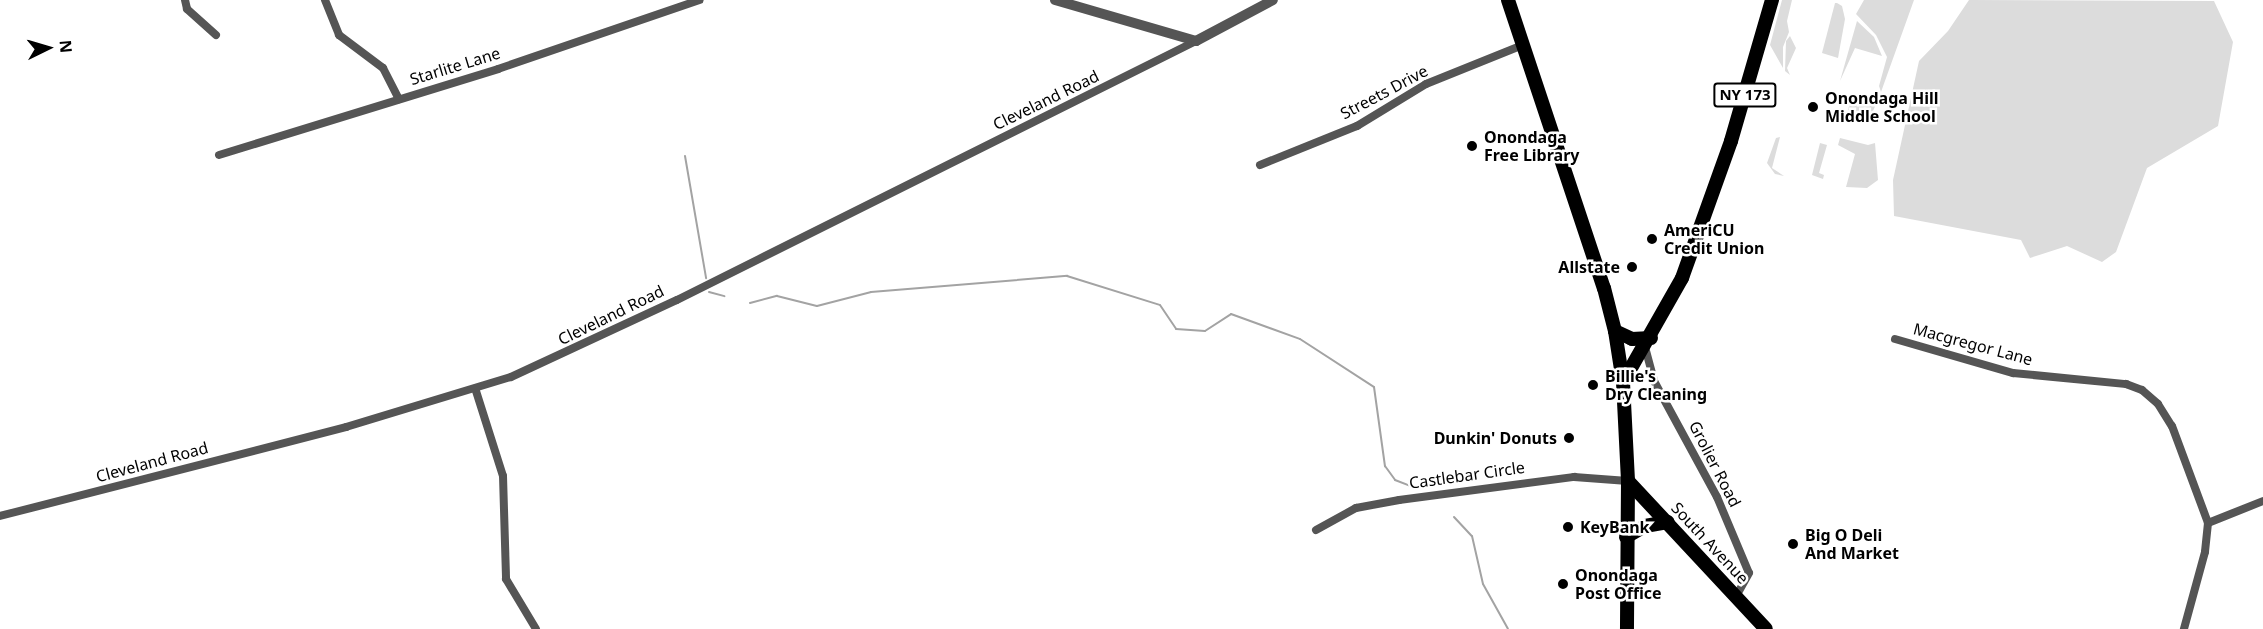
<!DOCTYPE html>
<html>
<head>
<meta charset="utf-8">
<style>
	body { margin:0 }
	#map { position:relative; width:2263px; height:629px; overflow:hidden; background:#fff; font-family:"Noto Sans",sans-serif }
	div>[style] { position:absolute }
	.green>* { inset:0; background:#dcdcdc }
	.stream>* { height:2px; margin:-1px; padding:0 1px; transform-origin:1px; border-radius:1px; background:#a3a3a3 }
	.minor>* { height:8px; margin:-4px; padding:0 4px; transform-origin:4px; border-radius:4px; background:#555 }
	.tertiary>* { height:10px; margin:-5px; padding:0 5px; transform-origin:5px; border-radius:5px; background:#555 }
	.primary>* { height:14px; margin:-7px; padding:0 7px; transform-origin:7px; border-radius:7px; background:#000 }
	.dots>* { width:16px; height:16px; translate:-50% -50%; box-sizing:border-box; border:3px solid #fff; border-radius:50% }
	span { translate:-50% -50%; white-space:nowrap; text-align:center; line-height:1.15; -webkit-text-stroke:5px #fff; paint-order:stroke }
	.shield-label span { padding:2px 4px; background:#fff; border:2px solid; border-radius:4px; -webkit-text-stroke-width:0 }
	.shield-label { font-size:15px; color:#000; font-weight:700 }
	.street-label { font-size:16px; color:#000 }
	.poi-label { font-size:16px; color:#000; font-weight:700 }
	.left { translate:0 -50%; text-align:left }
	.right { translate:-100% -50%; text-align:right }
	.north { position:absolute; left:18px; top:18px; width:60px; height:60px; -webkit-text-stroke:4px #fff; paint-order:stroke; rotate:85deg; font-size:16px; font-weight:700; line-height:24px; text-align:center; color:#000 }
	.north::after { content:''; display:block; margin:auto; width:21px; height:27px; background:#000; clip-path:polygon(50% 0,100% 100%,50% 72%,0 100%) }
</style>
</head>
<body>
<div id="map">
	<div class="green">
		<i style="clip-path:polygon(1782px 0,1792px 0,1787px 21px,1789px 32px,1783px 47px,1783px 68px,1770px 45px)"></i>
		<i style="clip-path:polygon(1864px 0,1914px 0,1881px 92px,1879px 86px,1887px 57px,1876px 35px,1856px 14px)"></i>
		<i style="clip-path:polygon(1969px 0,2214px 1px,2233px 42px,2218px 126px,2147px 168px,2116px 252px,2102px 262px,2067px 246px,2030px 258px,2021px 240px,1894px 216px,1893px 180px,1919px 61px,1948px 31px)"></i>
		<i style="clip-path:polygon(1835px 3px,1837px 3px,1842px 6px,1845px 19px,1838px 58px,1822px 53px)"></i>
		<i style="clip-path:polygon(1857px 21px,1874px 37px,1882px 56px,1855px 48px,1840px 81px)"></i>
		<i style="clip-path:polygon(1790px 36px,1796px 48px,1787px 68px,1790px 75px,1785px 71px,1786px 41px)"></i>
		<i style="clip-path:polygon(1861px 96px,1877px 102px,1873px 111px,1876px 118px,1848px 110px,1850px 101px)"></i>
		<i style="clip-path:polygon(1780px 137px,1772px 168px,1784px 176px,1775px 174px,1767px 163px,1776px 138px)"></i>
		<i style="clip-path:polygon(1840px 138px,1868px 145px,1875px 143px,1878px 180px,1867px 188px,1846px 187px,1855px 154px,1838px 145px)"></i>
		<i style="clip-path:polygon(1820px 143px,1827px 145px,1819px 173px,1824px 175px,1823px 179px,1812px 175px)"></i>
	</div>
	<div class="stream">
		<i style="left:685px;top:156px;width:124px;rotate:80.2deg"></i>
		<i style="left:709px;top:292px;width:16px;rotate:15deg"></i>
		<i style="left:750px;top:303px;width:28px;rotate:-15deg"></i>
		<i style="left:777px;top:296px;width:41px;rotate:14deg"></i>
		<i style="left:817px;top:306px;width:56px;rotate:-14.5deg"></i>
		<i style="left:871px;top:292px;width:197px;rotate:-4.7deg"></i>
		<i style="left:1067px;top:276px;width:97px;rotate:17.3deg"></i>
		<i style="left:1160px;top:305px;width:29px;rotate:56deg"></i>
		<i style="left:1176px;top:329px;width:29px;rotate:4deg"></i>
		<i style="left:1205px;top:331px;width:31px;rotate:-33deg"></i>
		<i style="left:1231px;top:314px;width:73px;rotate:19.9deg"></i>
		<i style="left:1300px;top:339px;width:88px;rotate:33deg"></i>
		<i style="left:1374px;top:387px;width:80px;rotate:82.1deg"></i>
		<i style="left:1385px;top:466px;width:17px;rotate:54deg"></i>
		<i style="left:1395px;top:480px;width:17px;rotate:21deg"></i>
		<i style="left:1454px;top:517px;width:26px;rotate:47deg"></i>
		<i style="left:1472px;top:536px;width:49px;rotate:77.1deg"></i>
		<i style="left:1483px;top:584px;width:51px;rotate:60.9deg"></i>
	</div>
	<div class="minor">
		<i style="left:185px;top:0;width:9px;rotate:77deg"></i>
		<i style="left:187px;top:9px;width:39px;rotate:42deg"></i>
		<i style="left:325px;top:0;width:38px;rotate:68deg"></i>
		<i style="left:339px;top:35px;width:55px;rotate:36.9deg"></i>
		<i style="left:383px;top:68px;width:35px;rotate:63deg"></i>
		<i style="left:219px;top:155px;width:292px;rotate:-17.1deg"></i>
		<i style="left:498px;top:69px;width:213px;rotate:-18.9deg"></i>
		<i style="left:1260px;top:165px;width:105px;rotate:-21.9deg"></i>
		<i style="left:1357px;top:126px;width:81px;rotate:-31.3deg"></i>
		<i style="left:1426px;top:84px;width:105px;rotate:-21.9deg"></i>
		<i style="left:1895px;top:339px;width:123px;rotate:16.1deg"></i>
		<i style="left:2013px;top:373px;width:114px;rotate:5.6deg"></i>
		<i style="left:2126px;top:384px;width:17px;rotate:21deg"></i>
		<i style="left:2142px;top:390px;width:21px;rotate:41deg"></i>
		<i style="left:2158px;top:404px;width:26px;rotate:58deg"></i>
		<i style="left:2172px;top:426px;width:103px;rotate:69.6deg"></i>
		<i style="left:2208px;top:523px;width:29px;rotate:96deg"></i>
		<i style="left:2205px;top:552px;width:80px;rotate:105.3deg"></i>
		<i style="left:1645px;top:347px;width:35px;rotate:75deg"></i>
		<i style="left:1654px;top:381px;width:132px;rotate:61.5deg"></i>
		<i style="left:1717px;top:497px;width:82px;rotate:67.2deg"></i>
		<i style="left:1749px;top:573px;width:25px;rotate:119deg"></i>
		<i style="left:476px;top:391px;width:89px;rotate:72.4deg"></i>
		<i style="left:503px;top:476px;width:103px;rotate:88.3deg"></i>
		<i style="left:506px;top:579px;width:58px;rotate:59deg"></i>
		<i style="left:0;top:516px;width:357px;rotate:-14.4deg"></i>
		<i style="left:346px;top:427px;width:172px;rotate:-16.9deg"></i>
		<i style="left:511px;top:377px;width:183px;rotate:-24.9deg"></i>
		<i style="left:677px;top:300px;width:580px;rotate:-26.52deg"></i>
		<i style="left:2208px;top:523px;width:59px;rotate:-21.8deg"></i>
		<i style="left:1316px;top:530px;width:46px;rotate:-28.8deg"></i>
		<i style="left:1356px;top:508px;width:44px;rotate:-10.5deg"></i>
		<i style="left:1399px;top:500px;width:177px;rotate:-7.5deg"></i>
		<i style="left:1574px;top:477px;width:54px;rotate:4.2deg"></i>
	</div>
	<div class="tertiary">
		<i style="left:1055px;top:0;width:147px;rotate:16.2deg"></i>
		<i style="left:1196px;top:41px;width:87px;rotate:-28deg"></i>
	</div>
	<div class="primary">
		<i style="left:1508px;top:0;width:304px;rotate:71.6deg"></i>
		<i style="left:1604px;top:288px;width:44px;rotate:75.7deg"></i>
		<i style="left:1615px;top:331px;width:52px;rotate:81.1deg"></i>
		<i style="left:1623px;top:382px;width:99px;rotate:87.1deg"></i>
		<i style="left:1628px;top:481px;width:148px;rotate:90.4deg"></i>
		<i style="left:1615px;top:331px;width:19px;rotate:25deg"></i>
		<i style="left:1632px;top:339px;width:19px;rotate:-3deg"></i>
		<i style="left:1623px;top:382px;width:120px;rotate:-60.4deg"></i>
		<i style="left:1682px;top:278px;width:145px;rotate:-70.3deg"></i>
		<i style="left:1731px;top:141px;width:147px;rotate:-73.8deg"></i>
		<i style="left:1628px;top:481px;width:202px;rotate:47deg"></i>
		<i style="left:1626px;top:537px;width:22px;rotate:-30deg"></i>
		<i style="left:1645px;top:526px;width:23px;rotate:-10deg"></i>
	</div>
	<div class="dots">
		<i style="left:1813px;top:107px;background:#000"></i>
		<i style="left:1472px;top:146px;background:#000"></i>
		<i style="left:1652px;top:239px;background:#000"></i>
		<i style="left:1632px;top:267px;background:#000"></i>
		<i style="left:1593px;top:385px;background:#000"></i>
		<i style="left:1569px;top:438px;background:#000"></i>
		<i style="left:1568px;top:527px;background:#000"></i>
		<i style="left:1793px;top:544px;background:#000"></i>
		<i style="left:1563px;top:584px;background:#000"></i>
	</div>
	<div class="shield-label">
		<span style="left:1745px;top:95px">NY 173</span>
	</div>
	<div class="street-label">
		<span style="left:455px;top:66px;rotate:-17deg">Starlite Lane</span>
		<span style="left:1384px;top:92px;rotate:-28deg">Streets Drive</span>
		<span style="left:1046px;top:100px;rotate:-26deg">Cleveland Road</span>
		<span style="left:611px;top:315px;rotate:-26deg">Cleveland Road</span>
		<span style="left:1973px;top:344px;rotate:15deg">Macgregor Lane</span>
		<span style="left:152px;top:462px;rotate:-15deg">Cleveland Road</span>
		<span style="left:1715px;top:464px;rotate:63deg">Grolier Road</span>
		<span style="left:1467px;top:475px;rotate:-8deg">Castlebar Circle</span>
		<span style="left:1710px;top:543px;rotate:47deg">South Avenue</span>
	</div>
	<div class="poi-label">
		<span class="left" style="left:1825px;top:107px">Onondaga Hill<br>Middle School</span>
		<span class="left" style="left:1484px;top:146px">Onondaga<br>Free Library</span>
		<span class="left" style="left:1664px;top:239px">AmeriCU<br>Credit Union</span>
		<span class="right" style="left:1620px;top:267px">Allstate</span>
		<span class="left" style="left:1605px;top:385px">Billie's<br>Dry Cleaning</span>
		<span class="right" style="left:1557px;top:438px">Dunkin' Donuts</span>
		<span class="left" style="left:1580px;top:527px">KeyBank</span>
		<span class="left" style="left:1805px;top:544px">Big O Deli<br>And Market</span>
		<span class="left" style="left:1575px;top:584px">Onondaga<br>Post Office</span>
	</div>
	<div class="north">N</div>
</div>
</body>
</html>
